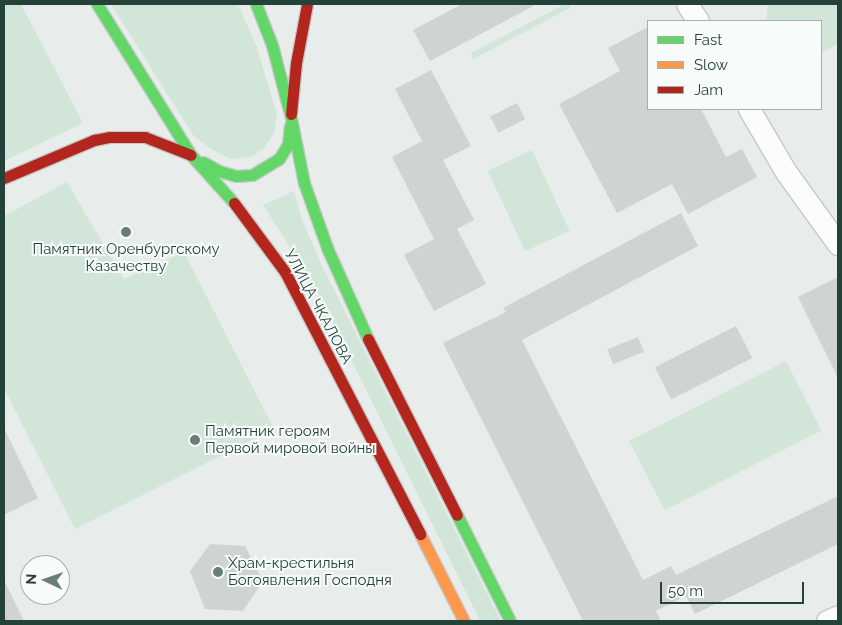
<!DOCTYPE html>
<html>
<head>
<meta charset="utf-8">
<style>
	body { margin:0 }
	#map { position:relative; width:842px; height:625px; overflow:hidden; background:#e8edeb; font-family:Raleway,sans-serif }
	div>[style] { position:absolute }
	.green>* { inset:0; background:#d1e6d8; transform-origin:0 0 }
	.building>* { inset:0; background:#cfd4d2; transform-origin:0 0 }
	.roads { filter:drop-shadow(1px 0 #c5cac8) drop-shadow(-1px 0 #c5cac8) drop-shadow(0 1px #c5cac8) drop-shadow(0 -1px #c5cac8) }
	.street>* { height:21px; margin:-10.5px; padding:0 10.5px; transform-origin:10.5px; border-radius:10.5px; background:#fcfcfc }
	.fast>* { height:11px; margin:-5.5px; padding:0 5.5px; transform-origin:5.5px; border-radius:5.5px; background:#63d668 }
	.slow>* { height:11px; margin:-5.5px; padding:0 5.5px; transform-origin:5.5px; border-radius:5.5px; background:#ff974d }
	.jam>* { height:11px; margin:-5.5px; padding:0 5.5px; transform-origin:5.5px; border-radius:5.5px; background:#b3261e }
	.dots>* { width:14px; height:14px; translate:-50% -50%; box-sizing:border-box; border:2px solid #f7fbf9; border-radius:50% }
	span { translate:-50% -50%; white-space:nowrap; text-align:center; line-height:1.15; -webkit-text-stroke:4px #f7fbf9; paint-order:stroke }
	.poi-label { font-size:15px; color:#24423a }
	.left { translate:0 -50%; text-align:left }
	.street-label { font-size:15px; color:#24423a }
	.frame { position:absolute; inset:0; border:5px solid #24423a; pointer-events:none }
	.legend { position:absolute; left:647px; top:20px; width:175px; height:90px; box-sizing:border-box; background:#f7fbf9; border:1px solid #a3b1ad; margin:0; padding:6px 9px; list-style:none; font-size:15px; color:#24423a }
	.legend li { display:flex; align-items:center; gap:10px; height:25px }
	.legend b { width:25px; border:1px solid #a3b1ad }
	.north { position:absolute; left:20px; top:555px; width:50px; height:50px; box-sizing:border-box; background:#f7fbf9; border:1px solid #a3b1ad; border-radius:50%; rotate:273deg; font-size:14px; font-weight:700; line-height:20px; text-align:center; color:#24423a }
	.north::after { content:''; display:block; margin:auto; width:18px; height:22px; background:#697e78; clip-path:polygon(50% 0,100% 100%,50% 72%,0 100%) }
	.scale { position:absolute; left:660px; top:582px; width:144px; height:22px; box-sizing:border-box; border:2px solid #24423a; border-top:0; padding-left:6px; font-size:15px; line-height:18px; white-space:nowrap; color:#24423a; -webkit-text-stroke:4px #f7fbf9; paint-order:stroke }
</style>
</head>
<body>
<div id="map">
	<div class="green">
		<i style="clip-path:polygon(4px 4px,21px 4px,83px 123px,4px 161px)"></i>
		<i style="clip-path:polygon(111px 4px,238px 4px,256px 45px,277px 114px,274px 133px,264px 148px,252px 157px,230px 159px,211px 149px,193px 135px)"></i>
		<i style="clip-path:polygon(565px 4px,568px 4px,570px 8px,473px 59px,471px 53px)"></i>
		<i style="clip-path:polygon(768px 4px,838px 4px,838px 44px,821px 53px,821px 21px,766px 21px)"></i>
		<i style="left:532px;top:150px;width:89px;height:49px;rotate:65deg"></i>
		<i style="clip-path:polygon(67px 182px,124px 279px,184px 252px,274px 429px,75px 529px,4px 388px,4px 216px)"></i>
		<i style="clip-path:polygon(294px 191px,301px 217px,321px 264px,501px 621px,480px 621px,316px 288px,263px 205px)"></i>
		<i style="left:786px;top:361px;width:78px;height:176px;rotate:63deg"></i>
	</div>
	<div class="building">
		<i style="clip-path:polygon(462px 4px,537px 4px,430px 61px,413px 30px)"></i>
		<i style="clip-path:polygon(648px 27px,648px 109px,701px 109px,726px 157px,742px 149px,757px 177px,688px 214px,672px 184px,617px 213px,559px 104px,620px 71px,608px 48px)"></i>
		<i style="clip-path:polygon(431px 70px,471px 146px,443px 160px,474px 220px,457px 229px,486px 284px,434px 311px,404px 255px,434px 239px,392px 157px,422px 141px,395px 89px)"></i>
		<i style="left:517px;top:103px;width:18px;height:30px;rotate:63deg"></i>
		<i style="clip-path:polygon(681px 213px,698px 246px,522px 340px,643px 580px,671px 566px,676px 575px,838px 496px,838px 544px,695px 614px,686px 596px,656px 611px,661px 621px,583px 621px,443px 343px,506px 312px,503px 308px)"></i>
		<i style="clip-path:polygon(838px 277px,838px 378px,798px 297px)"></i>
		<i style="left:736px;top:326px;width:36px;height:91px;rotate:63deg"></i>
		<i style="left:638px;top:337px;width:16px;height:33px;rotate:68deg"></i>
		<i style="clip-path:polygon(4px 428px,38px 498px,4px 515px)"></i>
		<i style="clip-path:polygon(210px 544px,245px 546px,263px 581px,243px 611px,205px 609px,190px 571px)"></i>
		<i style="clip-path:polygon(4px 580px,24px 621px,4px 621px)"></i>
	</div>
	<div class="roads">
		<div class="street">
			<i style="left:687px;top:4px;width:20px;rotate:57deg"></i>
			<i style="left:749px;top:109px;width:73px;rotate:59.6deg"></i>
			<i style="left:786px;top:172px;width:89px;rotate:54.2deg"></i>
			<i style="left:827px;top:621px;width:12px;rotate:-24deg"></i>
		</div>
		<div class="fast">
			<i style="left:97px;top:4px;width:178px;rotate:58.1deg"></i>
			<i style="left:191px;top:155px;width:64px;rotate:48.1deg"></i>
			<i style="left:256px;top:4px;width:44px;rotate:68.7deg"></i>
			<i style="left:272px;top:45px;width:75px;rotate:75.4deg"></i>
			<i style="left:291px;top:118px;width:66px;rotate:78.7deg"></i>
			<i style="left:304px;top:183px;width:71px;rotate:70.3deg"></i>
			<i style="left:328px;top:250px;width:98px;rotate:65.8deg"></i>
			<i style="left:203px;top:162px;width:18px;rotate:29deg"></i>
			<i style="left:219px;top:171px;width:18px;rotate:16deg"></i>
			<i style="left:236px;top:176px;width:16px;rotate:-4deg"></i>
			<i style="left:252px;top:175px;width:31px;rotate:-31deg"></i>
			<i style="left:279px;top:159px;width:17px;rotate:-59deg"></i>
			<i style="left:288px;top:144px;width:18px;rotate:-84deg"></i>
			<i style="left:457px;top:515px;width:119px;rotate:63.4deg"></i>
		</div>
		<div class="slow">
			<i style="left:420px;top:534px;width:97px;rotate:63.2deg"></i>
		</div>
		<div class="jam">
			<i style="left:291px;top:114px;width:51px;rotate:-84.4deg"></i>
			<i style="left:296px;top:63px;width:60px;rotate:-79.4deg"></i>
			<i style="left:4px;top:178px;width:98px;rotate:-22.9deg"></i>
			<i style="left:94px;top:140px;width:15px;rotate:-11deg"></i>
			<i style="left:109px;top:137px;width:36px"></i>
			<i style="left:145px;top:137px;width:49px;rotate:21.4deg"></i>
			<i style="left:234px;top:203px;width:86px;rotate:53.5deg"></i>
			<i style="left:285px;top:272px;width:295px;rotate:62.7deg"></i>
			<i style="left:368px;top:339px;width:197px;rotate:63.2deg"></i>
		</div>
	</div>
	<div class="dots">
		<i style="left:126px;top:232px;background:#697e78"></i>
		<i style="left:195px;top:440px;background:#697e78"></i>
		<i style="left:218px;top:572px;background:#697e78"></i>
	</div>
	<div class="poi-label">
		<span style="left:126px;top:258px">Памятник Оренбургскому<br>Казачеству</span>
		<span class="left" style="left:205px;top:440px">Памятник героям<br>Первой мировой войны</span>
		<span class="left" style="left:228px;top:572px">Храм-крестильня<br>Богоявления Господня</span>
	</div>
	<div class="street-label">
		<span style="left:318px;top:307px;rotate:62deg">УЛИЦА ЧКАЛОВА</span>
	</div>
	<div class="frame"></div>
	<ul class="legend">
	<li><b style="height:6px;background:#63d668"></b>Fast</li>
	<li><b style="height:6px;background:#ff974d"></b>Slow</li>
	<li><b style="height:6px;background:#b3261e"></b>Jam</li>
	</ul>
	<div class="north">N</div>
	<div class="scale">50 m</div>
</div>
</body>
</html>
